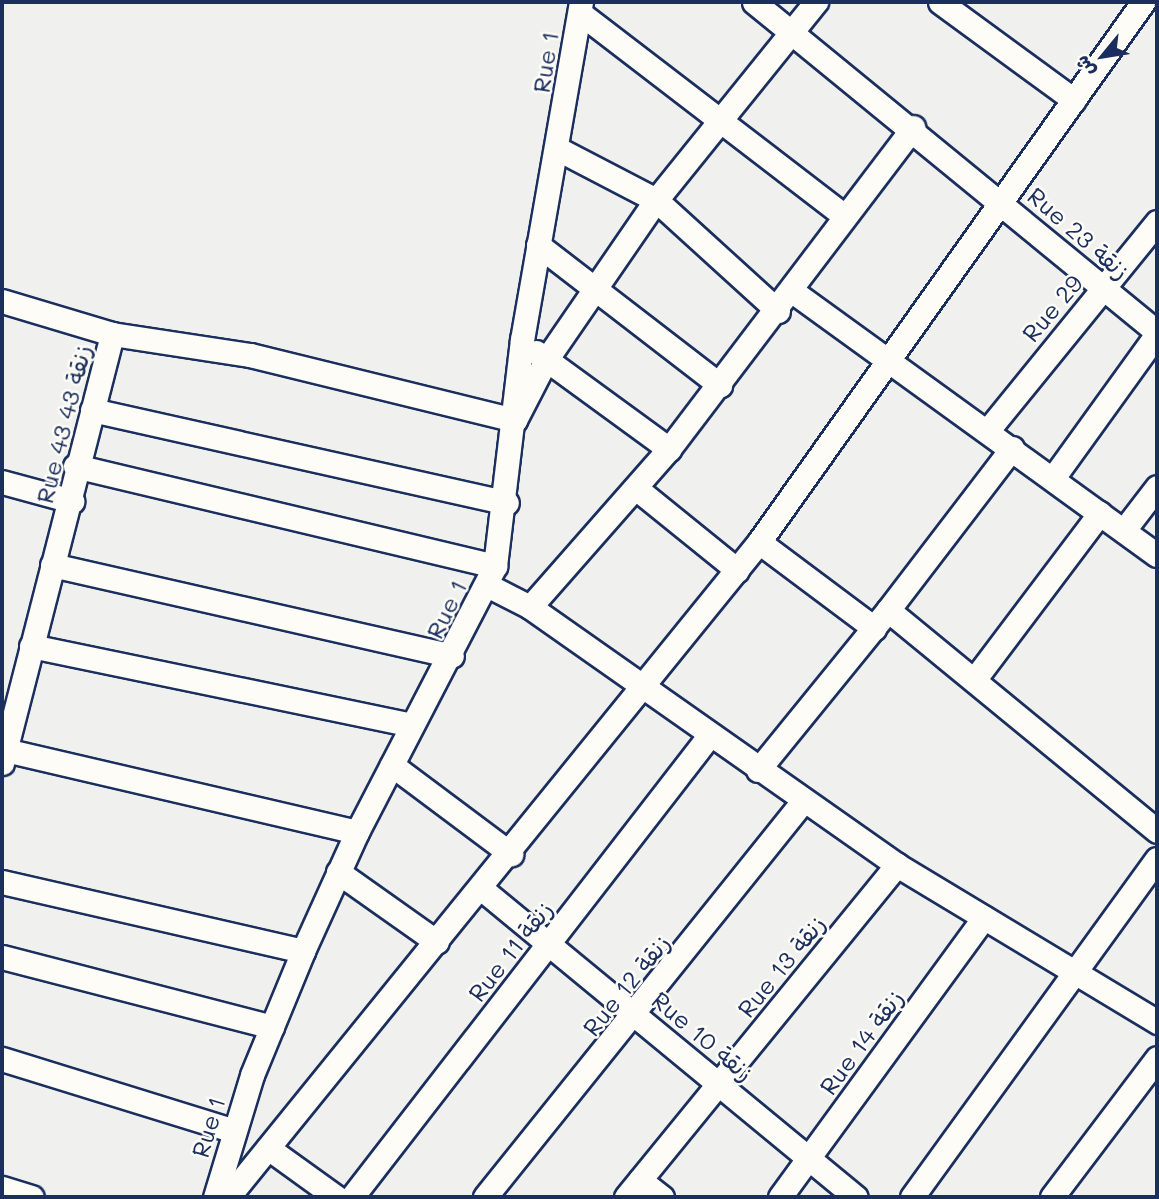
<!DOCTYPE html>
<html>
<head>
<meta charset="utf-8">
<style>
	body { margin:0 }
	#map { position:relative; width:1159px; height:1199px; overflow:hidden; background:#f0f0ee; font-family:Mali,"Playpen Sans Arabic",sans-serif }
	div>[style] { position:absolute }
	.roads { filter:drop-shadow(2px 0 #1b2f5e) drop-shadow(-2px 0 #1b2f5e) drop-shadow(0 2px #1b2f5e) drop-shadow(0 -2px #1b2f5e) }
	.minor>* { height:23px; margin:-11.5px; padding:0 11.5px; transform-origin:11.5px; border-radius:11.5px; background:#fdfcf7 }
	span { translate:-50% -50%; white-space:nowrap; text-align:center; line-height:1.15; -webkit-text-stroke:5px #fdfcf7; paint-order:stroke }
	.street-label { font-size:24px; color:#1b2f5e }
	.frame { position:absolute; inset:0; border:4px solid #1b2f5e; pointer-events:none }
	.north { position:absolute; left:1068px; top:21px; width:70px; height:70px; -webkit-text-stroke:5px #fdfcf7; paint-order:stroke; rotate:240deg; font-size:19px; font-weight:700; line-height:28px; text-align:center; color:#1b2f5e }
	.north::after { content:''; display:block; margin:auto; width:24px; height:32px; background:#1b2f5e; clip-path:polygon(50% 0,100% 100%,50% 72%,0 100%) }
</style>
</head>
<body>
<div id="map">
	<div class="roads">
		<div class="minor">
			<i style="left:754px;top:2px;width:521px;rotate:39.31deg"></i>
			<i style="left:940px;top:2px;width:166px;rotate:36.2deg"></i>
			<i style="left:580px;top:13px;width:334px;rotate:37.5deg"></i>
			<i style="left:558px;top:149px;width:110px;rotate:27.5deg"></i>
			<i style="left:656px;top:200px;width:165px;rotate:42.3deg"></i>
			<i style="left:538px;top:245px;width:230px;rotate:37.6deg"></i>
			<i style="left:792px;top:291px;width:450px;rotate:35.9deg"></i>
			<i style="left:2px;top:301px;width:115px;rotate:16.7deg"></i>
			<i style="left:112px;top:334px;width:140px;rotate:8.7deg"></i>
			<i style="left:250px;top:355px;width:273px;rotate:13.8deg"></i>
			<i style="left:515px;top:420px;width:68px;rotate:-62.7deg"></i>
			<i style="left:546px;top:360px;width:194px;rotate:-55.5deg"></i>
			<i style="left:656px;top:200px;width:255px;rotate:-51.1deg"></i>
			<i style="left:536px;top:352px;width:165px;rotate:36.1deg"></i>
			<i style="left:92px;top:410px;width:425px;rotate:12.6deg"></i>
			<i style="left:988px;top:430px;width:268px;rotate:-50.9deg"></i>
			<i style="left:1012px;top:448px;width:204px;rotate:127.4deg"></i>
			<i style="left:888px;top:610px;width:348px;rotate:39.4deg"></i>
			<i style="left:75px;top:466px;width:432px;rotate:13.4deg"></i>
			<i style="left:1053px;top:478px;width:178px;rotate:-54.2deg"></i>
			<i style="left:2px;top:482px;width:73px;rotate:15.2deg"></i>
			<i style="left:637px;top:489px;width:129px;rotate:39deg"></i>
			<i style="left:1124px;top:530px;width:54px;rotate:-52.5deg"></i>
			<i style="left:759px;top:542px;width:144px;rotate:36.8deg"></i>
			<i style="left:52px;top:565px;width:410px;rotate:12.8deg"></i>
			<i style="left:487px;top:585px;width:48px;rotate:27.1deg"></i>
			<i style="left:530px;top:607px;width:449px;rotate:35.1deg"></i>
			<i style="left:897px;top:865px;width:304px;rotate:31.1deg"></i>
			<i style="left:530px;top:607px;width:210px;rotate:-48.7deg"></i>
			<i style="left:669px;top:449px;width:404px;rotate:-52.8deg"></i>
			<i style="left:31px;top:646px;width:388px;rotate:11.7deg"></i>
			<i style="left:974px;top:680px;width:209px;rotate:-53deg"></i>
			<i style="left:5px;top:750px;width:361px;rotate:13.1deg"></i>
			<i style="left:2px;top:763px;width:443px;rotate:-75.6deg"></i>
			<i style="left:392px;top:765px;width:149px;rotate:36.8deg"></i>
			<i style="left:758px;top:770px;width:206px;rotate:-50.9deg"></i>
			<i style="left:338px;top:872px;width:121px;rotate:35.3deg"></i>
			<i style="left:2px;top:882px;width:309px;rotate:12.9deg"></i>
			<i style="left:483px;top:890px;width:483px;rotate:39.5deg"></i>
			<i style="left:2px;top:957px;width:279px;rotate:14.5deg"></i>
			<i style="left:2px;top:1059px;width:243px;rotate:17.2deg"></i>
			<i style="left:268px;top:1148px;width:84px;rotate:35.8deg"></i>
			<i style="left:640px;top:1180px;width:28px;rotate:38deg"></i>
			<i style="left:2px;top:1188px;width:31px;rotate:17deg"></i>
			<i style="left:215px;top:1197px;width:127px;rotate:-73.1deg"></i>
			<i style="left:252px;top:1075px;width:134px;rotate:-67.6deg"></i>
			<i style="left:303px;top:951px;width:131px;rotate:-65.6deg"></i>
			<i style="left:357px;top:832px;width:300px;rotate:-62.6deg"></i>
			<i style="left:495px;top:566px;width:228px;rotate:-83.2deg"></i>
			<i style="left:522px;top:340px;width:343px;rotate:-80.1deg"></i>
			<i style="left:228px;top:1197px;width:843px;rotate:-50.97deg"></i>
			<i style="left:759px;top:542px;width:663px;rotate:-54.58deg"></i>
			<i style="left:352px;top:1197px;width:583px;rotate:-52.25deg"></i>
			<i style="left:485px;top:1197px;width:508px;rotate:-51.23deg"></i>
			<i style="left:626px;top:1197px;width:429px;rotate:-50.8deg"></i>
			<i style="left:780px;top:1197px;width:346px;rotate:-53.9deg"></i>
			<i style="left:912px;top:1197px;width:417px;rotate:-54.1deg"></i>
			<i style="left:1052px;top:1197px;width:174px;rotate:-52.9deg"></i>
		</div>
	</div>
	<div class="street-label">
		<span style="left:545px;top:62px;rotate:-81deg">Rue 1</span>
		<span style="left:1079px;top:233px;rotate:41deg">Rue 23 زنقة</span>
		<span style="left:1052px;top:308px;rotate:-50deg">Rue 29</span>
		<span style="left:63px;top:424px;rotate:-76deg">Rue 43 زنقة 43</span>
		<span style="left:446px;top:609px;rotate:-64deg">Rue 1</span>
		<span style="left:510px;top:951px;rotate:-52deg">Rue 11 زنقة</span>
		<span style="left:781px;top:966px;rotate:-51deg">Rue 13 زنقة</span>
		<span style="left:626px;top:985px;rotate:-51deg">Rue 12 زنقة</span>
		<span style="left:703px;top:1036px;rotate:40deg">Rue 10 زنقة</span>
		<span style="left:861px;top:1042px;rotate:-54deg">Rue 14 زنقة</span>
		<span style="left:208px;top:1127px;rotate:-73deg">Rue 1</span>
	</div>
	<div class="frame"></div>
	<div class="north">ش</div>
</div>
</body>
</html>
